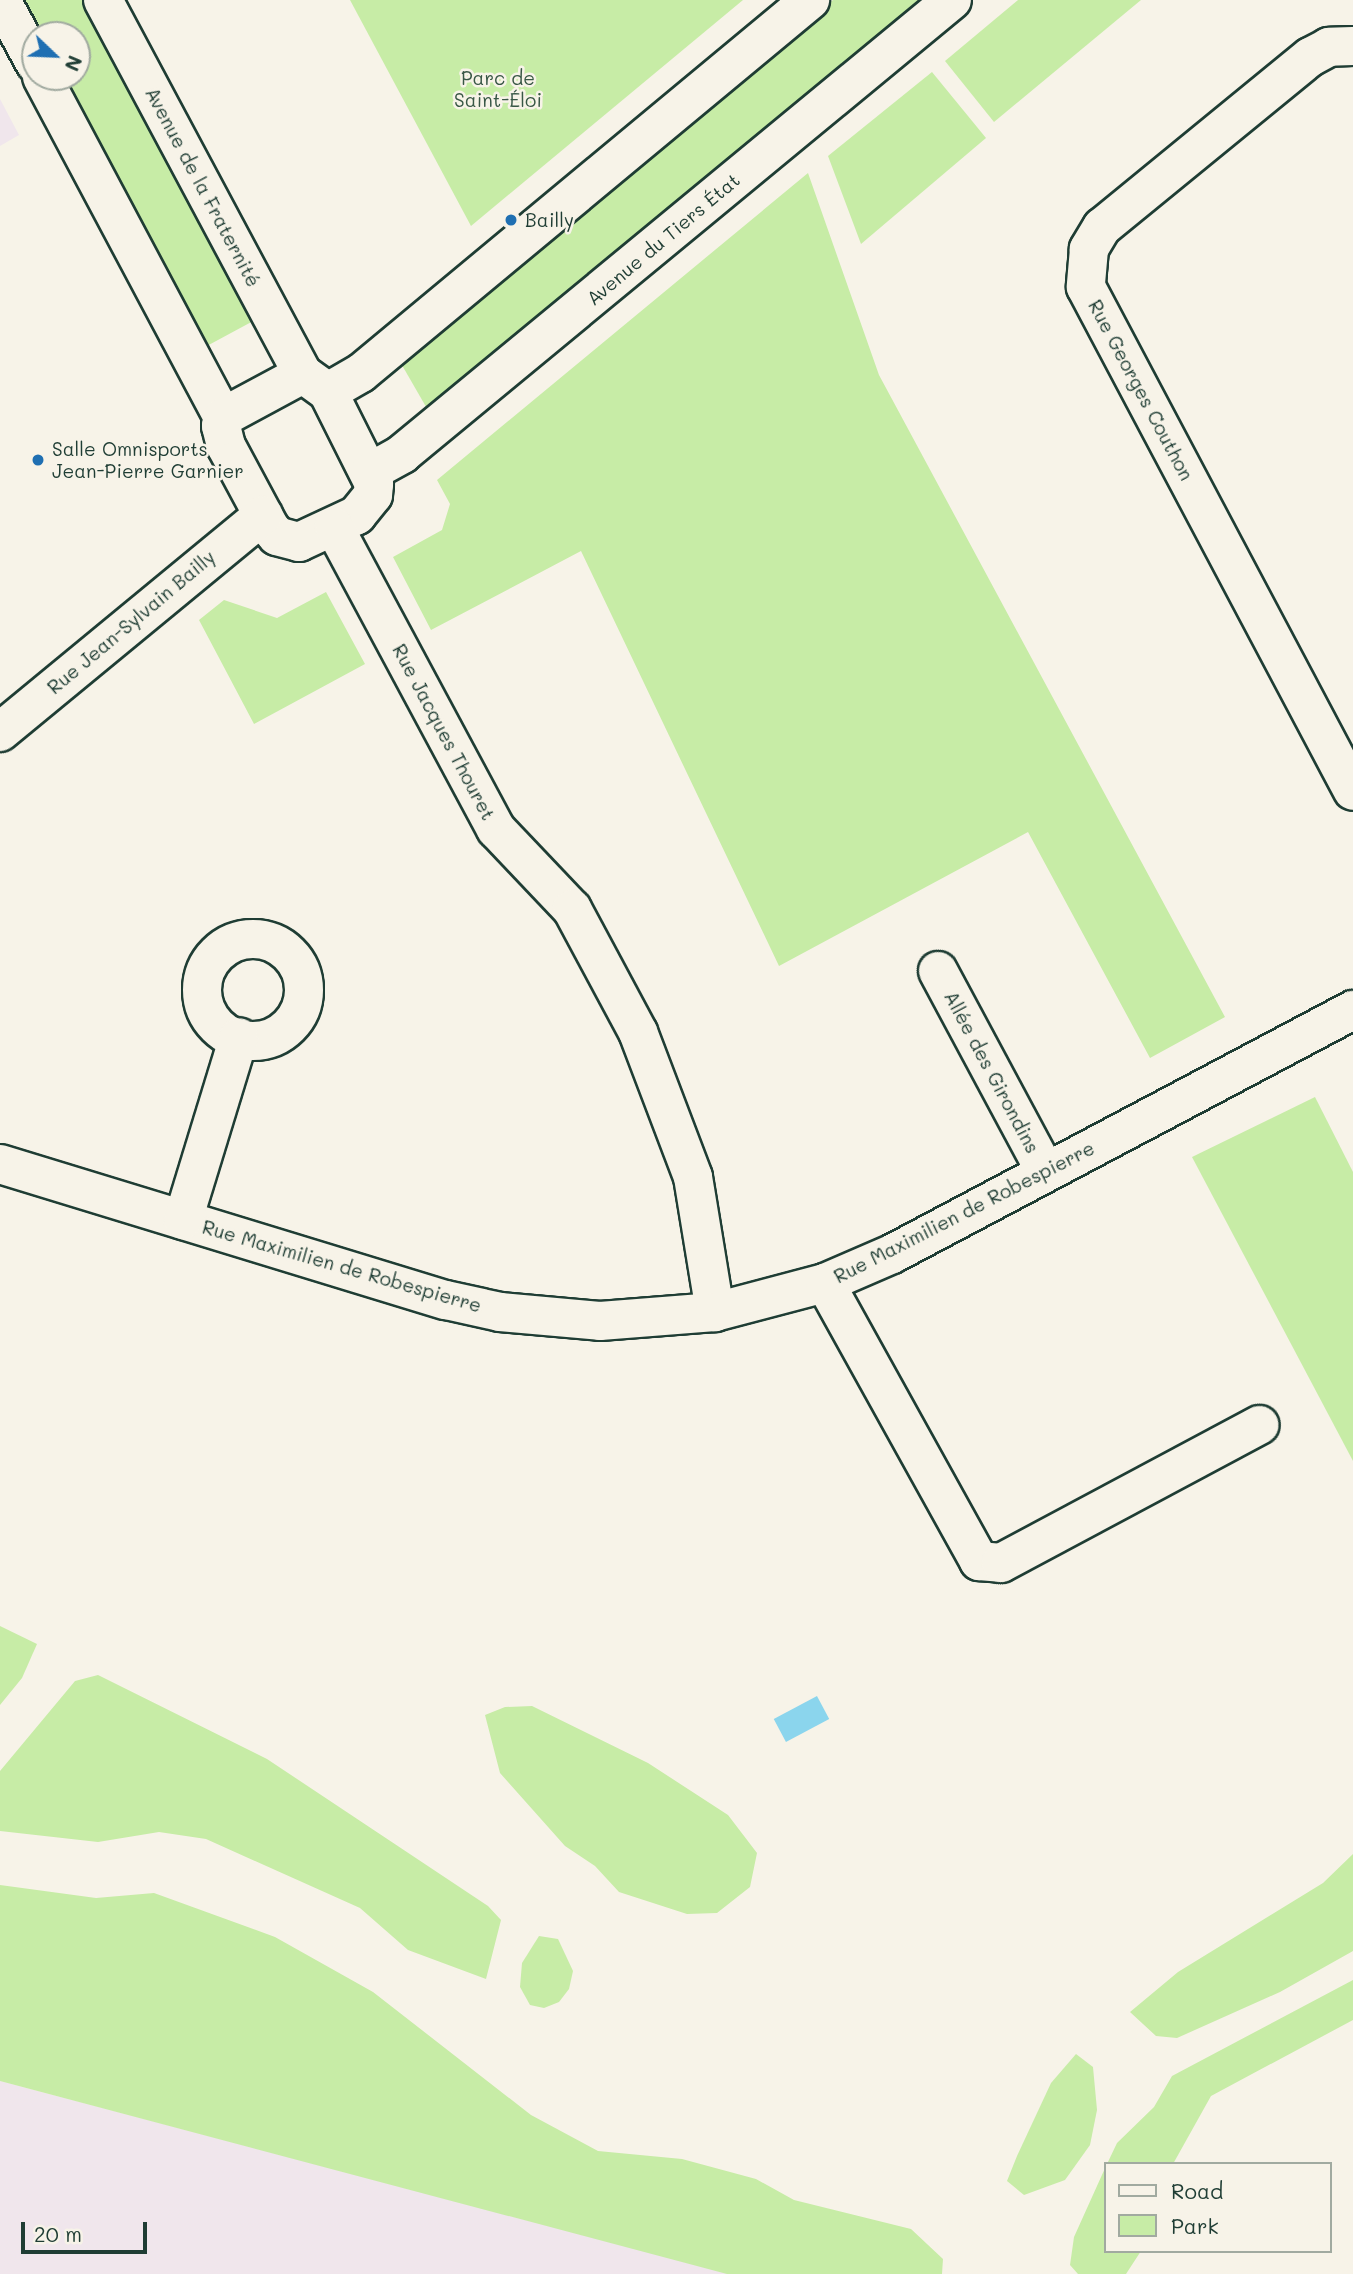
<!DOCTYPE html>
<html>
<head>
<meta charset="utf-8">
<style>
	body { margin:0 }
	#map { position:relative; width:1353px; height:2274px; overflow:hidden; background:#f7f3e8; font-family:Mali,sans-serif }
	div>[style] { position:absolute }
	.built>* { inset:0; background:#f0e6ec }
	.green>* { inset:0; background:#c7eca6 }
	.water>* { inset:0; background:#8bd5ed; transform-origin:0 0 }
	.roads { filter:drop-shadow(2px 0 #1f3d34) drop-shadow(-2px 0 #1f3d34) drop-shadow(0 2px #1f3d34) drop-shadow(0 -2px #1f3d34) }
	.minor>* { height:38px; margin:-19px; padding:0 19px; transform-origin:19px; border-radius:19px; background:#f7f3e8 }
	.minor>.ring { margin:-19px; padding:0; box-sizing:content-box; background:none; border:38px solid #f7f3e8; border-radius:50% }
	.dots>* { width:19px; height:19px; translate:-50% -50%; box-sizing:border-box; border:4px solid #f7f3e8; border-radius:50% }
	span { translate:-50% -50%; white-space:nowrap; text-align:center; line-height:1.15; -webkit-text-stroke:5px #f7f3e8; paint-order:stroke }
	.park-label { font-size:19px; color:#385745 }
	.street-label { font-size:19px; color:#1f3d34 }
	.poi-label { font-size:19px; color:#1f3d34 }
	.left { translate:0 -50%; text-align:left }
	.legend { position:absolute; left:1104px; top:2162px; width:228px; height:91px; box-sizing:border-box; background:#f7f3e8; border:2px solid #a1aaa0; margin:0; padding:9px 12px; list-style:none; font-size:21px; color:#1f3d34 }
	.legend li { display:flex; align-items:center; gap:14px; height:35px }
	.legend b { width:35px; border:2px solid #a1aaa0 }
	.north { position:absolute; left:21px; top:21px; width:70px; height:70px; box-sizing:border-box; background:#f7f3e8; border:2px solid #a1aaa0; border-radius:50%; rotate:113deg; font-size:19px; font-weight:700; line-height:28px; text-align:center; color:#1f3d34 }
	.north::after { content:''; display:block; margin:auto; width:24px; height:32px; background:#1f6fb2; clip-path:polygon(50% 0,100% 100%,50% 72%,0 100%) }
	.scale { position:absolute; left:21px; top:2222px; width:126px; height:32px; box-sizing:border-box; border:4px solid #1f3d34; border-top:0; padding-left:9px; font-size:21px; line-height:24px; white-space:nowrap; color:#1f3d34; -webkit-text-stroke:5px #f7f3e8; paint-order:stroke }
</style>
</head>
<body>
<div id="map">
	<div class="built">
		<i style="clip-path:polygon(0 99px,19px 135px,0 146px)"></i>
		<i style="clip-path:polygon(0 2081px,727px 2273px,732px 2274px,0 2274px)"></i>
	</div>
	<div class="green">
		<i style="clip-path:polygon(19px 0,86px 0,257px 319px,205px 347px,60px 77px,77px 77px,77px 35px,38px 35px)"></i>
		<i style="clip-path:polygon(350px 0,743px 0,471px 226px)"></i>
		<i style="clip-path:polygon(833px 0,928px 0,429px 412px,399px 360px)"></i>
		<i style="clip-path:polygon(1018px 0,1141px 0,994px 122px,945px 61px)"></i>
		<i style="clip-path:polygon(932px 72px,986px 138px,861px 244px,828px 156px)"></i>
		<i style="clip-path:polygon(808px 173px,879px 375px,1225px 1017px,1150px 1058px,1028px 832px,779px 966px,581px 551px,431px 630px,393px 557px,442px 530px,450px 504px,437px 480px)"></i>
		<i style="clip-path:polygon(326px 592px,365px 664px,254px 724px,199px 620px,224px 600px,277px 618px)"></i>
		<i style="clip-path:polygon(1315px 1097px,1353px 1172px,1353px 1461px,1192px 1157px)"></i>
		<i style="clip-path:polygon(0 1626px,37px 1644px,22px 1678px,0 1705px)"></i>
		<i style="clip-path:polygon(98px 1675px,267px 1759px,488px 1906px,501px 1920px,486px 1979px,408px 1950px,360px 1908px,206px 1839px,159px 1832px,98px 1842px,0 1831px,0 1771px,75px 1681px)"></i>
		<i style="clip-path:polygon(532px 1706px,648px 1763px,728px 1815px,757px 1853px,750px 1887px,717px 1913px,687px 1914px,619px 1892px,595px 1866px,565px 1846px,500px 1773px,485px 1715px,505px 1707px)"></i>
		<i style="clip-path:polygon(1353px 1854px,1353px 1951px,1280px 1992px,1177px 2038px,1156px 2036px,1130px 2012px,1178px 1972px,1323px 1883px)"></i>
		<i style="clip-path:polygon(0 1885px,96px 1898px,154px 1893px,275px 1937px,373px 1992px,531px 2115px,598px 2151px,682px 2159px,756px 2179px,794px 2200px,911px 2229px,943px 2259px,942px 2274px,727px 2274px,0 2081px)"></i>
		<i style="clip-path:polygon(539px 1936px,558px 1939px,573px 1971px,569px 1989px,559px 2002px,544px 2008px,530px 2005px,520px 1987px,522px 1963px)"></i>
		<i style="clip-path:polygon(1353px 1980px,1353px 2020px,1211px 2096px,1173px 2164px,1107px 2164px,1117px 2143px,1154px 2107px,1172px 2076px)"></i>
		<i style="clip-path:polygon(1076px 2054px,1093px 2067px,1097px 2110px,1090px 2145px,1065px 2180px,1024px 2195px,1007px 2181px,1017px 2156px,1051px 2083px)"></i>
		<i style="clip-path:polygon(1106px 2166px,1106px 2251px,1141px 2251px,1126px 2274px,1078px 2274px,1070px 2265px,1074px 2237px)"></i>
	</div>
	<div class="water">
		<i style="left:817px;top:1696px;width:26px;height:49px;rotate:62deg"></i>
	</div>
	<div class="roads">
		<div class="minor">
			<i style="left:1px;top:0;width:72px;rotate:61.6deg"></i>
			<i style="left:103px;top:0;width:424px;rotate:61.9deg"></i>
			<i style="left:1353px;top:46px;width:24px;rotate:178deg"></i>
			<i style="left:1329px;top:47px;width:21px;rotate:152deg"></i>
			<i style="left:1310px;top:57px;width:269px;rotate:140.7deg"></i>
			<i style="left:1102px;top:227px;width:26px;rotate:121deg"></i>
			<i style="left:1089px;top:249px;width:38px;rotate:95deg"></i>
			<i style="left:1086px;top:287px;width:570px;rotate:62.09deg"></i>
			<i style="left:42px;top:77px;width:385px;rotate:62deg"></i>
			<i style="left:303px;top:374px;width:31px;rotate:36deg"></i>
			<i style="left:328px;top:392px;width:103px;rotate:63.4deg"></i>
			<i style="left:374px;top:484px;width:11px;rotate:95deg"></i>
			<i style="left:373px;top:495px;width:26px;rotate:129deg"></i>
			<i style="left:357px;top:515px;width:64px;rotate:155deg"></i>
			<i style="left:299px;top:542px;width:23px;rotate:-165deg"></i>
			<i style="left:277px;top:536px;width:11px;rotate:-131deg"></i>
			<i style="left:270px;top:528px;width:93px;rotate:-118.2deg"></i>
			<i style="left:226px;top:446px;width:21px;rotate:-104deg"></i>
			<i style="left:221px;top:426px;width:9px;rotate:-77deg"></i>
			<i style="left:223px;top:417px;width:91px;rotate:-28.3deg"></i>
			<i style="left:328px;top:392px;width:38px;rotate:-30deg"></i>
			<i style="left:361px;top:373px;width:584px;rotate:-39.72deg"></i>
			<i style="left:370px;top:472px;width:37px;rotate:-29deg"></i>
			<i style="left:402px;top:454px;width:713px;rotate:-39.54deg"></i>
			<i style="left:334px;top:527px;width:343px;rotate:61.8deg"></i>
			<i style="left:496px;top:829px;width:110px;rotate:46.5deg"></i>
			<i style="left:572px;top:909px;width:140px;rotate:61.8deg"></i>
			<i style="left:638px;top:1032px;width:155px;rotate:69.2deg"></i>
			<i style="left:693px;top:1177px;width:137px;rotate:80.7deg"></i>
			<i style="left:0;top:732px;width:341px;rotate:-39.5deg"></i>
			<i class="ring" style="left:202px;top:939px;width:64px;height:64px"></i>
			<i style="left:938px;top:971px;width:228px;rotate:61.8deg"></i>
			<i style="left:0;top:1164px;width:466px;rotate:17deg"></i>
			<i style="left:446px;top:1300px;width:55px;rotate:12.5deg"></i>
			<i style="left:500px;top:1312px;width:100px;rotate:5.1deg"></i>
			<i style="left:600px;top:1321px;width:115px;rotate:-4.5deg"></i>
			<i style="left:715px;top:1312px;width:114px;rotate:-14.8deg"></i>
			<i style="left:825px;top:1283px;width:73px;rotate:-23.4deg"></i>
			<i style="left:892px;top:1254px;width:522px;rotate:-27.89deg"></i>
			<i style="left:183px;top:1220px;width:191px;rotate:-73deg"></i>
			<i style="left:825px;top:1283px;width:318px;rotate:61deg"></i>
			<i style="left:979px;top:1561px;width:22px;rotate:5deg"></i>
			<i style="left:1001px;top:1563px;width:293px;rotate:-28.1deg"></i>
		</div>
	</div>
	<div class="dots">
		<i style="left:511px;top:220px;background:#1f6fb2"></i>
		<i style="left:38px;top:460px;background:#1f6fb2"></i>
	</div>
	<div class="park-label">
		<span style="left:498px;top:89px">Parc de<br>Saint-Éloi</span>
	</div>
	<div class="street-label">
		<span style="left:203px;top:187px;rotate:62deg">Avenue de la Fraternité</span>
		<span style="left:663px;top:239px;rotate:-40deg">Avenue du Tiers État</span>
		<span style="left:1141px;top:390px;rotate:62deg">Rue Georges Couthon</span>
		<span style="left:131px;top:622px;rotate:-40deg">Rue Jean-Sylvain Bailly</span>
		<span style="left:444px;top:732px;rotate:62deg">Rue Jacques Thouret</span>
		<span style="left:992px;top:1072px;rotate:62deg">Allée des Girondins</span>
		<span style="left:964px;top:1212px;rotate:-27deg">Rue Maximilien de Robespierre</span>
		<span style="left:342px;top:1266px;rotate:16deg">Rue Maximilien de Robespierre</span>
	</div>
	<div class="poi-label">
		<span class="left" style="left:525px;top:220px">Bailly</span>
		<span class="left" style="left:52px;top:460px">Salle Omnisports<br>Jean-Pierre Garnier</span>
	</div>
	<ul class="legend">
	<li><b style="height:9px;background:#f7f3e8"></b>Road</li>
	<li><b style="height:19px;background:#c7eca6"></b>Park</li>
	</ul>
	<div class="north">N</div>
	<div class="scale">20 m</div>
</div>
</body>
</html>
